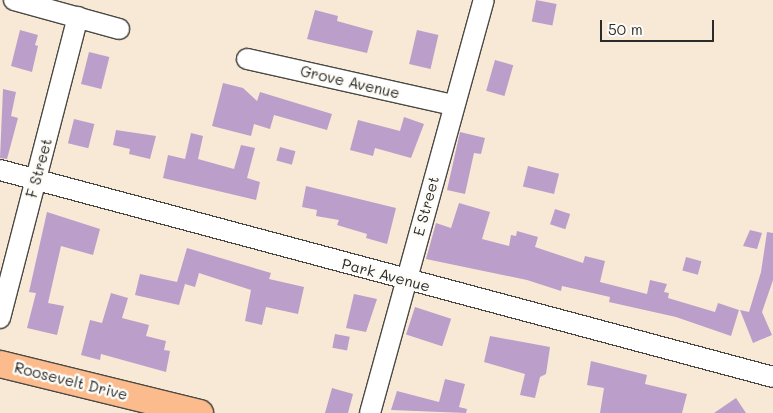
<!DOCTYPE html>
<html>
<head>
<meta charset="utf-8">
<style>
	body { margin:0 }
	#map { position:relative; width:773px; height:413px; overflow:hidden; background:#f7e9d5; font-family:Mali,sans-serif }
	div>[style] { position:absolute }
	.building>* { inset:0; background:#bc9eca; transform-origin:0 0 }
	.roads { filter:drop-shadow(1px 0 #4a4844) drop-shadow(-1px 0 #4a4844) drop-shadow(0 1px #4a4844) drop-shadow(0 -1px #4a4844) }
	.minor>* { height:20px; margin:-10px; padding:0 10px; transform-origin:10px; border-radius:10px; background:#fff }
	.major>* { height:26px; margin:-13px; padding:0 13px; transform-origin:13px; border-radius:13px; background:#fbbb8c }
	span { translate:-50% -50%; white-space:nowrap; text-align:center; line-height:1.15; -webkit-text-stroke:5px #fdfcf7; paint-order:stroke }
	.street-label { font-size:15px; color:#2b2b2b }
	.scale { position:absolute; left:600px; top:20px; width:114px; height:22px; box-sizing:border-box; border:2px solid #2b2b2b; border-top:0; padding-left:6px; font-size:15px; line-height:18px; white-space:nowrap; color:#2b2b2b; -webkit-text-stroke:4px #fdfcf7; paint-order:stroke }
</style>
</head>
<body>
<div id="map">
	<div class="building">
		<i style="left:536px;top:0;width:21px;height:22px;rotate:11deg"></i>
		<i style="clip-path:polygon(315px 10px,338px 16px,337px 21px,373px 31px,367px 53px,307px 39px)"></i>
		<i style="clip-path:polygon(20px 30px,38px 35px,35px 45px,38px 46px,32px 72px,11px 66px)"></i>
		<i style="left:417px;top:30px;width:22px;height:35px;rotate:13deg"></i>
		<i style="left:89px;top:52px;width:21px;height:33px;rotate:14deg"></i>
		<i style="left:495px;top:60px;width:19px;height:32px;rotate:16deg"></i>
		<i style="clip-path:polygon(223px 83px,243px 88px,257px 101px,260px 92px,332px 114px,327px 130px,274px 115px,270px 129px,254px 124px,251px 136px,212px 126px)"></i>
		<i style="clip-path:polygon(3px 89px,16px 92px,11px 116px,18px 118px,7px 159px,0 158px)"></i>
		<i style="clip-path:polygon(404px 117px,424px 124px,411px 158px,375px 148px,373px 156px,350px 150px,358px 120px,400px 131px)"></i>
		<i style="left:74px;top:119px;width:21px;height:25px;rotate:14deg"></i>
		<i style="clip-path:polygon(116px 130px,156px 136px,150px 159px,129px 154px,130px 149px,113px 145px)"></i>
		<i style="clip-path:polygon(460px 132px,485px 138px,481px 154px,474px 153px,465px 194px,447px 190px)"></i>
		<i style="clip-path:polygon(191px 133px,203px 136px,198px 159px,234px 169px,241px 145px,255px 148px,247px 178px,260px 182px,256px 200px,163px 178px,168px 155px,185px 159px)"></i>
		<i style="left:280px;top:147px;width:16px;height:14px;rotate:15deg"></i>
		<i style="left:528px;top:166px;width:32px;height:21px;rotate:14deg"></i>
		<i style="clip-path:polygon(306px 186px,396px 208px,387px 244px,366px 238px,367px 234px,337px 225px,339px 220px,316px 216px,317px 210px,302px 207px)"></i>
		<i style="clip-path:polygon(459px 203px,490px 212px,482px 239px,509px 246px,511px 235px,516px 236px,517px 231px,538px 237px,535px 247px,583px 263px,585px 256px,605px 261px,600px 282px,647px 294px,650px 280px,667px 284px,664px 292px,669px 293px,668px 298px,715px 312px,718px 303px,739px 310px,731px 336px,676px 317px,609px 302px,610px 297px,562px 286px,561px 291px,527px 280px,426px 259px,436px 223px,451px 228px)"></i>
		<i style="left:555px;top:209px;width:16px;height:16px;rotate:18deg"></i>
		<i style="clip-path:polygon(47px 212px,100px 229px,93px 255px,61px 246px,48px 303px,64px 306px,57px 335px,27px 328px,36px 293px,29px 292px)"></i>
		<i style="clip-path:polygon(750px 230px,762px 233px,757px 249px,743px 246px)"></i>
		<i style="clip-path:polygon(767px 232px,773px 233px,773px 280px,762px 312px,772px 335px,753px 343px,740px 310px,749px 312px,761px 272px)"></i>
		<i style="clip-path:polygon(187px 248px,271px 273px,269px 279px,304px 287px,298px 314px,266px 307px,262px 325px,245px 321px,251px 290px,199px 273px,195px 287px,185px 284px,179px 305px,135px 295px,140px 274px,177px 282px)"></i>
		<i style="left:686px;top:257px;width:16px;height:14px;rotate:15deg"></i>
		<i style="clip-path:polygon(111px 293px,128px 298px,122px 318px,149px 325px,146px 336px,166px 341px,164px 350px,170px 351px,166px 372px,101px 354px,100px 360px,81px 355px,90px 320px,102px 323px)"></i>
		<i style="clip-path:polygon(354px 294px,377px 299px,366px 332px,346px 328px)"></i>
		<i style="left:415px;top:307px;width:38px;height:29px;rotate:18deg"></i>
		<i style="left:335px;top:334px;width:15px;height:14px;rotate:11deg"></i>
		<i style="clip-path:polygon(490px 336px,550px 347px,546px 374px,540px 377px,535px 398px,520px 395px,525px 374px,484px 362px)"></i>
		<i style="clip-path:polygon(591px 361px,647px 375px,645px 384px,687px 394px,682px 413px,600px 413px,604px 388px,587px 385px)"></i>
		<i style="clip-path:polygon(445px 379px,465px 384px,459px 407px,467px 409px,466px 413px,391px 410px,397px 391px,439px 402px)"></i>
		<i style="clip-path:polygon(332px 388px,353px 394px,348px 413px,325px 413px)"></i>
		<i style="clip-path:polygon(736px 398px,746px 413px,714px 413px)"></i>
	</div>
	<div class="roads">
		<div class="minor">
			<i style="left:14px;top:0;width:109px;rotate:15.4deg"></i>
			<i style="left:247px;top:59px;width:210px;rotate:12.6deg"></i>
			<i style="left:0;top:170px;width:800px;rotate:14.99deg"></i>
			<i style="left:0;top:318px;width:311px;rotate:-75.5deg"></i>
			<i style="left:370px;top:413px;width:428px;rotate:-74.6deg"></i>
		</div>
		<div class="major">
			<i style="left:0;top:364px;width:206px;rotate:13.8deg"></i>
		</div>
	</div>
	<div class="street-label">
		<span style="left:350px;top:82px;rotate:13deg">Grove Avenue</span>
		<span style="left:39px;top:168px;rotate:-75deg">F Street</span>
		<span style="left:426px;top:206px;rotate:-75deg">E Street</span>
		<span style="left:386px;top:275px;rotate:15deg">Park Avenue</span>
		<span style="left:71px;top:381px;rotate:14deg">Roosevelt Drive</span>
	</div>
	<div class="scale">50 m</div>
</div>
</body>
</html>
